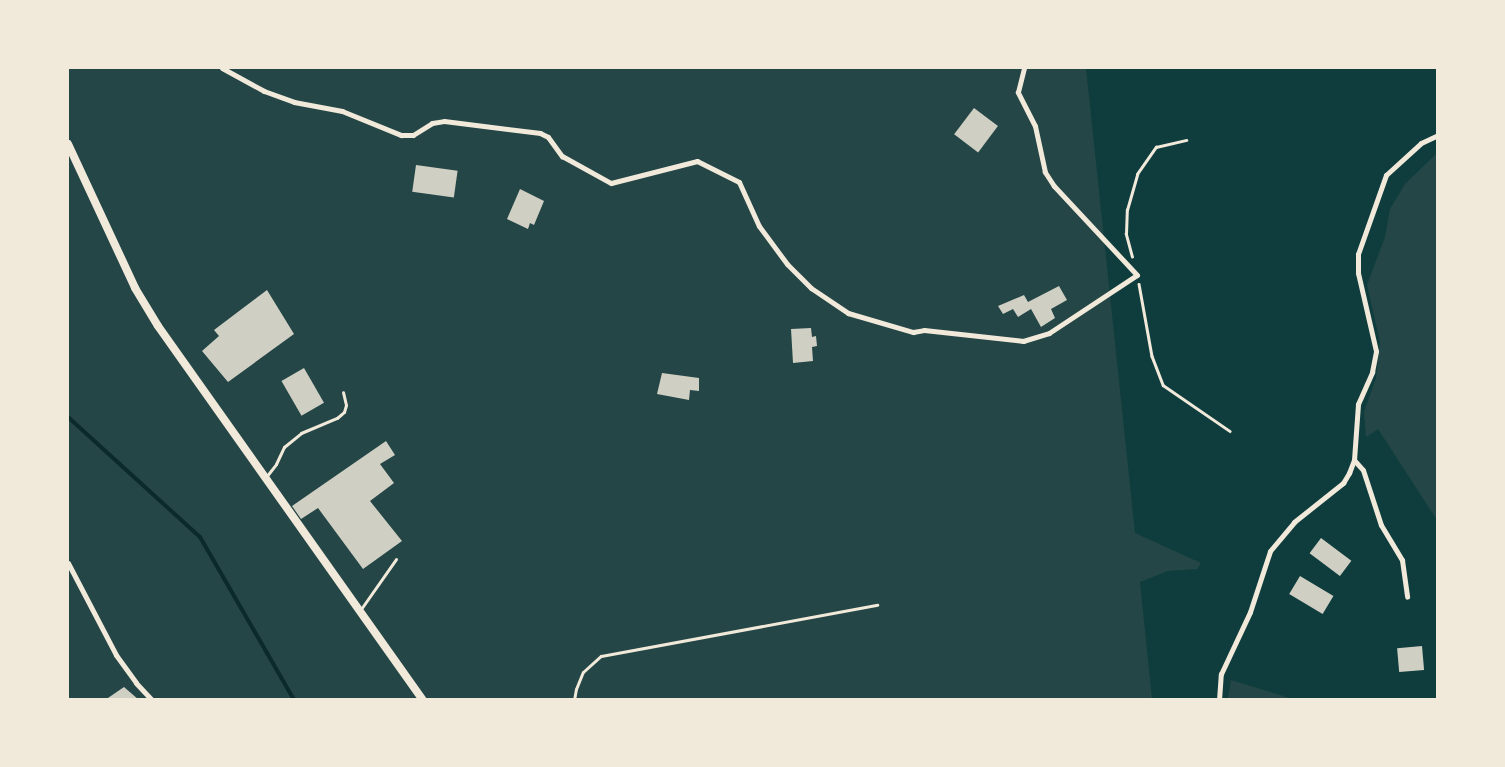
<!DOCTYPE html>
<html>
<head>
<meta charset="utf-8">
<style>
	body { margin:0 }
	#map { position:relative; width:1505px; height:767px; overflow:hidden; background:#0f3d3e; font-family:"Nunito Sans",sans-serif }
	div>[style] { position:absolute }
	.green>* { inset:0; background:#244646 }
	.stream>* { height:4px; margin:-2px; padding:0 2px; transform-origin:2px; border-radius:2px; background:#0a2a2b }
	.building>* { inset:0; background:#cfcfc3; transform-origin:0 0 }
	.path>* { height:2.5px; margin:-1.25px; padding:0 1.25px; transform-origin:1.25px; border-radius:1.25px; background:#f1e9da }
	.service>* { height:3px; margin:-1.5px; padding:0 1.5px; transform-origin:1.5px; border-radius:1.5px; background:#f1e9da }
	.minor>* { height:5px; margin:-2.5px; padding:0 2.5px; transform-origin:2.5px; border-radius:2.5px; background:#f1e9da }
	.tertiary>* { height:8px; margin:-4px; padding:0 4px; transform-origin:4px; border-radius:4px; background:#f1e9da }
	span { translate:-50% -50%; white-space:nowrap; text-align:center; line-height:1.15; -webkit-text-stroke:4px #f1e9da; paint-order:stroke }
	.frame { position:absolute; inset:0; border:69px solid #f1e9da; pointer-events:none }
</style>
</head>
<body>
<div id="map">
	<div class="green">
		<i style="clip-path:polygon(68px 68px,1086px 68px,1135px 533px,1201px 563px,1197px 569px,1168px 571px,1140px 582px,1152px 699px,68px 699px)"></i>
		<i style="clip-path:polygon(1437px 153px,1437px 520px,1378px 429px,1366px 437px,1364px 412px,1376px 378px,1380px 342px,1367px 285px,1385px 237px,1390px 209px,1405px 184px)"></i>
		<i style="clip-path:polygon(1231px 680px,1293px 699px,1228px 699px)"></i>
	</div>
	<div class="stream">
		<i style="left:68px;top:417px;width:178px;rotate:42.3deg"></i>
		<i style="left:200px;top:537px;width:188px;rotate:60deg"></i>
	</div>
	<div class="building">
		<i style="left:974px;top:108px;width:30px;height:33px;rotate:37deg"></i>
		<i style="left:416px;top:165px;width:42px;height:27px;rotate:8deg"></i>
		<i style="clip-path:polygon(520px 189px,544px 201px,534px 225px,530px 223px,528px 229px,507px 219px)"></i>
		<i style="clip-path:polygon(1059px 286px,1067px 300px,1051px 309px,1055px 318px,1041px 327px,1031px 309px,1018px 317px,1013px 309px,1003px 314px,998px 306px,1024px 295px,1028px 302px)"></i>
		<i style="clip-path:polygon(267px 290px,294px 334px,228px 382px,202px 351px,219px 336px,214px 330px)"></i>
		<i style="clip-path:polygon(811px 328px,812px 337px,816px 336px,817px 346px,812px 347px,813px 361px,793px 363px,791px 329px)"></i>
		<i style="left:304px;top:368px;width:40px;height:26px;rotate:60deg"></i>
		<i style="clip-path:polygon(662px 373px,699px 378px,699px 391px,690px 390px,689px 400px,657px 394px)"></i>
		<i style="clip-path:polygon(386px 441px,395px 455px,380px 464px,394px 483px,370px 501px,402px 541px,363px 569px,318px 508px,301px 519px,292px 506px)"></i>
		<i style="left:1321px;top:538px;width:38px;height:19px;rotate:37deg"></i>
		<i style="left:1300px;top:576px;width:39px;height:21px;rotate:31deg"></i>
		<i style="left:1422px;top:646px;width:24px;height:25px;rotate:85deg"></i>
		<i style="clip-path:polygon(124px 687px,139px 700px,105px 700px)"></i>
	</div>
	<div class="path">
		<i style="left:1132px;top:257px;width:24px;rotate:-105deg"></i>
		<i style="left:1126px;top:234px;width:24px;rotate:-88deg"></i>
		<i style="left:1127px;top:210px;width:37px;rotate:-74deg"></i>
		<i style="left:1137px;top:174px;width:33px;rotate:-55deg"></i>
		<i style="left:1156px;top:147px;width:31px;rotate:-13deg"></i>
		<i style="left:1139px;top:284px;width:73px;rotate:79.8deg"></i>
		<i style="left:1152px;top:356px;width:31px;rotate:69deg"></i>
		<i style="left:1163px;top:385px;width:81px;rotate:34.5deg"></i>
	</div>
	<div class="service">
		<i style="left:266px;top:477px;width:16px;rotate:-52deg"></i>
		<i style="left:276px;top:464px;width:19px;rotate:-65deg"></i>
		<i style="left:284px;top:447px;width:22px;rotate:-39deg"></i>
		<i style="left:301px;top:433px;width:39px;rotate:-23deg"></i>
		<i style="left:337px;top:418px;width:9px;rotate:-41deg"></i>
		<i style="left:344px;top:412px;width:7px;rotate:-74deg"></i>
		<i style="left:346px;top:405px;width:13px;rotate:-103deg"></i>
		<i style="left:361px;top:609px;width:61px;rotate:-55deg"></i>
		<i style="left:574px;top:700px;width:11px;rotate:-80deg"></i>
		<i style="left:576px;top:689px;width:18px;rotate:-68deg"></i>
		<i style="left:583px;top:672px;width:24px;rotate:-42deg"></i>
		<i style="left:601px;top:656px;width:281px;rotate:-10.5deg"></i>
	</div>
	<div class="minor">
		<i style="left:222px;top:68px;width:48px;rotate:28.7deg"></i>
		<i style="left:264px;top:91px;width:32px;rotate:20deg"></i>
		<i style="left:294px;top:102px;width:49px;rotate:10.6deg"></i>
		<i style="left:342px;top:111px;width:64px;rotate:22.1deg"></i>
		<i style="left:401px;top:135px;width:12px"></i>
		<i style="left:413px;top:135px;width:22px;rotate:-32deg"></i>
		<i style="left:432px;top:123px;width:12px;rotate:-9deg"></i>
		<i style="left:444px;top:121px;width:97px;rotate:7.1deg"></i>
		<i style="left:540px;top:133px;width:9px;rotate:27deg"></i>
		<i style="left:548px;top:137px;width:24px;rotate:54deg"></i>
		<i style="left:562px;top:156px;width:56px;rotate:28.9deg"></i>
		<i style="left:611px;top:183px;width:89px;rotate:-14.3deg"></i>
		<i style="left:697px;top:161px;width:47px;rotate:26.6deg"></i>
		<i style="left:739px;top:182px;width:48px;rotate:65.6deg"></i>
		<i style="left:759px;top:226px;width:47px;rotate:53.6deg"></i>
		<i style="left:787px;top:264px;width:34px;rotate:45deg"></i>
		<i style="left:811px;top:288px;width:45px;rotate:34deg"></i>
		<i style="left:848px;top:313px;width:68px;rotate:16.3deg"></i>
		<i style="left:913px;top:332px;width:11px;rotate:-10deg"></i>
		<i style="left:924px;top:330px;width:100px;rotate:6.3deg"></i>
		<i style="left:1023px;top:341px;width:27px;rotate:-17deg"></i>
		<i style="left:1049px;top:333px;width:105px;rotate:-33.4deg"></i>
		<i style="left:1137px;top:275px;width:122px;rotate:-133deg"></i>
		<i style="left:1054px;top:186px;width:17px;rotate:-123deg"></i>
		<i style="left:1045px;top:172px;width:47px;rotate:-102.3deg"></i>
		<i style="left:1035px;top:126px;width:38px;rotate:-117deg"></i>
		<i style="left:1018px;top:92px;width:25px;rotate:-76deg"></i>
		<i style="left:1354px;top:460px;width:13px;rotate:48deg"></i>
		<i style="left:1363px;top:470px;width:58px;rotate:71.9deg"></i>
		<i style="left:1381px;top:525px;width:41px;rotate:59deg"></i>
		<i style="left:1402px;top:560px;width:37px;rotate:82deg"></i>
		<i style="left:68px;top:563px;width:104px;rotate:62.4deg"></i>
		<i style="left:116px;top:655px;width:34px;rotate:54deg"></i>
		<i style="left:136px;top:683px;width:23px;rotate:47deg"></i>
		<i style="left:1219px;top:700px;width:26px;rotate:-86deg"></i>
		<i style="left:1221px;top:674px;width:68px;rotate:-64.9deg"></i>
		<i style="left:1250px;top:612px;width:64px;rotate:-71.8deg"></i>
		<i style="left:1270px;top:551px;width:38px;rotate:-50deg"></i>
		<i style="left:1294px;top:522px;width:63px;rotate:-38.5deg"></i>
		<i style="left:1343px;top:483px;width:12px;rotate:-59deg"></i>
		<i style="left:1349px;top:473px;width:14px;rotate:-69deg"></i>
		<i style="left:1354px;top:460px;width:56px;rotate:-85.9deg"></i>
		<i style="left:1358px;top:404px;width:35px;rotate:-66deg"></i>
		<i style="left:1372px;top:372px;width:21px;rotate:-79deg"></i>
		<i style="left:1376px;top:351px;width:80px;rotate:-103deg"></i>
		<i style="left:1358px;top:273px;width:19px;rotate:-90deg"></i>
		<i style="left:1358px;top:254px;width:84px;rotate:-70.5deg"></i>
		<i style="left:1386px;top:175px;width:47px;rotate:-42.4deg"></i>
		<i style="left:1421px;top:143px;width:19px;rotate:-25deg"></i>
	</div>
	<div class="tertiary">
		<i style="left:68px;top:144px;width:159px;rotate:65deg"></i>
		<i style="left:135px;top:288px;width:44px;rotate:58.8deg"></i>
		<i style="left:158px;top:326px;width:458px;rotate:54.7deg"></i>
	</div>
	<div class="frame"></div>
</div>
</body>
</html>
